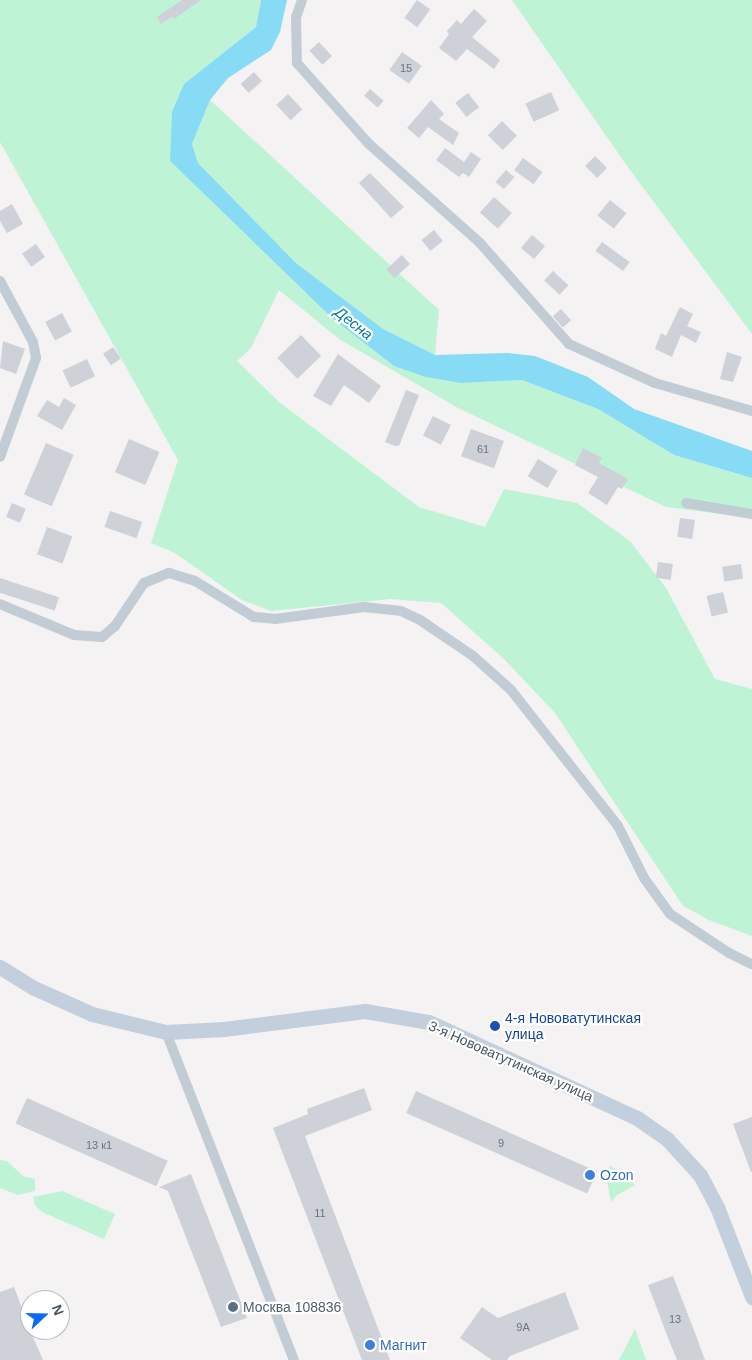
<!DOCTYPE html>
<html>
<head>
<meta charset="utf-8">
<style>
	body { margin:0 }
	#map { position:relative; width:752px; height:1360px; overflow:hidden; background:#f4f2f2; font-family:Arial,sans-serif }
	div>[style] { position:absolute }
	.green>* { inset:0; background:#bef4d5 }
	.water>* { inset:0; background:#87dbf5 }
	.building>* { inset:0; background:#ced1d8; transform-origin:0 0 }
	.street>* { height:10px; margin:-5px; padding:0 5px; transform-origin:5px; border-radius:5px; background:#c2ccd5 }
	.secondary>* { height:15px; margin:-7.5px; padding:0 7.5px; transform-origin:7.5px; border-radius:7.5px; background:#c3cfdc }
	.dots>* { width:14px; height:14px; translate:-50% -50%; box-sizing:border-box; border:2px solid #fff; border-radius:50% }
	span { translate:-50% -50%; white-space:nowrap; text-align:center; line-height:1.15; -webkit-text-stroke:4.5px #fff; paint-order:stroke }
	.number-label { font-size:11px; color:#6a7480 }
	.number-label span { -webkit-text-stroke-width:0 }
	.transit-label { font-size:14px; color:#164399 }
	.left { translate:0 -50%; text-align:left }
	.street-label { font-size:14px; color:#485562 }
	.shop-label { font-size:14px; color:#366cbe }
	.service-label { font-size:14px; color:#4e5e75 }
	.water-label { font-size:15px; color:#037ca2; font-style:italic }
	.north { position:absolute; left:20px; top:1290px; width:50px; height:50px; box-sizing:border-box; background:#fff; border:1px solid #b6bbc0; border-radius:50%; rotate:69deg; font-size:14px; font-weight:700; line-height:20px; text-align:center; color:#485562 }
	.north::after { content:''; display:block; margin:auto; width:18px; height:22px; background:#096af8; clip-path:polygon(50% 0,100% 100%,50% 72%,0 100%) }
</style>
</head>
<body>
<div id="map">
	<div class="green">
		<i style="clip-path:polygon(0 0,261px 0,256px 27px,184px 84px,170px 161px,332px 318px,394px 366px,461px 383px,522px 380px,598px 409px,674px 455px,752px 478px,752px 518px,666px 507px,458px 408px,339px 339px,279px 290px,251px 348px,237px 361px,279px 402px,419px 507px,485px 527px,504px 489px,577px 503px,630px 541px,666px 588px,715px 679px,752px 689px,752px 936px,709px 920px,683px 906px,555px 713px,503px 658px,441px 603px,391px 599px,271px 611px,242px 600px,175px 553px,151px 543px,178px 460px,0 142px)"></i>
		<i style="clip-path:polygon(512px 0,752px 0,752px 334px,627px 166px)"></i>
		<i style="clip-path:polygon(210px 100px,439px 310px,435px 355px,383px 329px,296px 263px,198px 163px,192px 144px)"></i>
		<i style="clip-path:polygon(0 1160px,7px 1161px,23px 1176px,35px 1179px,35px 1191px,18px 1195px,0 1188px)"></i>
		<i style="clip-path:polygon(610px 1166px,626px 1174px,635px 1185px,617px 1195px,611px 1202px,606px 1175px)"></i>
		<i style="clip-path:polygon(62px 1191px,115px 1214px,104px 1239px,42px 1212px,35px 1205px,33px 1197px)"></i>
		<i style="clip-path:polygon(635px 1329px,646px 1360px,619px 1360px)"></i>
	</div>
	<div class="water">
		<i style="clip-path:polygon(261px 0,287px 0,280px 32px,271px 50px,228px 78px,210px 100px,192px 144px,198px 163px,296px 263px,383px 329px,435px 355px,508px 353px,535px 356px,588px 377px,634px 409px,752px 451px,752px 478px,674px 455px,598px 409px,522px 380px,461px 383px,426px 377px,394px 366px,332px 318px,170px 161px,172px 112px,184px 84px,256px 27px)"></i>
	</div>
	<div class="building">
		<i style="clip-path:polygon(182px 0,201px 0,174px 19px,172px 17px,161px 24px,157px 17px)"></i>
		<i style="left:417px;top:0;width:16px;height:22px;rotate:35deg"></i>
		<i style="clip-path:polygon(474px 9px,487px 21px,472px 37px,500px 60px,494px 69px,467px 49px,456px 61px,439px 48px,449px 34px,447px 31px,457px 20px,461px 24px)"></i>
		<i style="left:319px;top:42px;width:19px;height:13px;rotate:47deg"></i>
		<i style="left:402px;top:52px;width:24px;height:22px;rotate:35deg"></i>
		<i style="left:254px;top:72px;width:12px;height:18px;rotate:48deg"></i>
		<i style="left:370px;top:89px;width:18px;height:9px;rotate:41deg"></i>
		<i style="left:551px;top:92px;width:20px;height:28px;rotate:66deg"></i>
		<i style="left:468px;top:93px;width:18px;height:16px;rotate:52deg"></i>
		<i style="left:288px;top:94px;width:21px;height:16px;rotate:47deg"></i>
		<i style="clip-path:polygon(431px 100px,444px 114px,439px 119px,459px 133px,453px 145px,428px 127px,419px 138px,407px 128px)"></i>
		<i style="left:502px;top:121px;width:21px;height:20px;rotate:45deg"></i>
		<i style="clip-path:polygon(445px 148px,464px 162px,471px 152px,481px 159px,469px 177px,463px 173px,459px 177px,436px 160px)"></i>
		<i style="left:595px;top:156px;width:17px;height:14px;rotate:45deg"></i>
		<i style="left:523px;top:158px;width:24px;height:15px;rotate:36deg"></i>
		<i style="left:506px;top:170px;width:11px;height:16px;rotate:41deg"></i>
		<i style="clip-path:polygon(370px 173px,404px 207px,391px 218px,359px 183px)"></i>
		<i style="left:494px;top:197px;width:24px;height:21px;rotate:42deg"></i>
		<i style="left:610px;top:200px;width:21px;height:20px;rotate:39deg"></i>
		<i style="clip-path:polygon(12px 204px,23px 224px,7px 233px,0 221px,0 211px)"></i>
		<i style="left:434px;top:230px;width:14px;height:16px;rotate:51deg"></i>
		<i style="left:532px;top:235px;width:17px;height:17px;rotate:40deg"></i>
		<i style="left:602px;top:242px;width:34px;height:11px;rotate:36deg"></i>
		<i style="left:36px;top:244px;width:16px;height:17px;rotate:55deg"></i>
		<i style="left:402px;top:255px;width:12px;height:21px;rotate:48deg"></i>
		<i style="left:553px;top:271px;width:21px;height:13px;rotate:43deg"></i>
		<i style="clip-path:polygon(680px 307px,693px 314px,687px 326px,701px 332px,696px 343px,681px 335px,672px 357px,655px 349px,661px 333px,666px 336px)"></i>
		<i style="left:561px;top:309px;width:15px;height:11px;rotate:48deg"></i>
		<i style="left:62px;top:313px;width:21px;height:19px;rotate:62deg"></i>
		<i style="left:301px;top:335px;width:29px;height:33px;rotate:46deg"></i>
		<i style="clip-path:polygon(3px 341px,25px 349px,16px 374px,0 368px)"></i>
		<i style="left:113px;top:347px;width:14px;height:12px;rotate:56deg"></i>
		<i style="clip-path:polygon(727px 352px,742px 357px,733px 382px,720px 379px)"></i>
		<i style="clip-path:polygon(338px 354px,381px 386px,369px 403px,344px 385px,331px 406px,313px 396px)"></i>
		<i style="left:87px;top:359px;width:19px;height:27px;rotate:65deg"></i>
		<i style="clip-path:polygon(406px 390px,419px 395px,399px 446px,395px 446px,385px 442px)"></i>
		<i style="clip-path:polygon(64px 398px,76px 405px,62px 430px,37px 416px,47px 400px,59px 407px)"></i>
		<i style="left:433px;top:416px;width:20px;height:22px;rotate:27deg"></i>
		<i style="left:471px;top:429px;width:35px;height:29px;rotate:20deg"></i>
		<i style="left:129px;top:439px;width:33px;height:36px;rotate:23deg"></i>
		<i style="left:46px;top:443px;width:30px;height:56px;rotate:23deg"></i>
		<i style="clip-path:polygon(583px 448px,602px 458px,599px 463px,628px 479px,622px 489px,618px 487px,607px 505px,588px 493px,598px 477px,575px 465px)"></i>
		<i style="left:538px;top:459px;width:23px;height:20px;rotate:31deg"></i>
		<i style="left:12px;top:503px;width:15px;height:15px;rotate:23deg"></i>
		<i style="left:110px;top:511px;width:34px;height:17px;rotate:19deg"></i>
		<i style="left:680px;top:518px;width:15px;height:19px;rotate:8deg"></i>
		<i style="left:47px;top:527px;width:27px;height:29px;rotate:20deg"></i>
		<i style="left:658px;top:562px;width:15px;height:16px;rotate:8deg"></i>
		<i style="left:741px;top:564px;width:15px;height:19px;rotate:82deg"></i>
		<i style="left:0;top:578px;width:62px;height:14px;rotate:18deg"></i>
		<i style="left:723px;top:592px;width:21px;height:17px;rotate:76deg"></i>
		<i style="clip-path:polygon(364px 1088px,372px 1110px,305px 1136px,390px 1360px,362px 1360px,273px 1128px,308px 1114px,307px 1109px)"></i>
		<i style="left:416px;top:1091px;width:198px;height:24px;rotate:24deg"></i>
		<i style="left:27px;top:1098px;width:154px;height:28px;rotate:24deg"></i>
		<i style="clip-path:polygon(752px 1117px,752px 1172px,751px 1172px,733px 1124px)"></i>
		<i style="clip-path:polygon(191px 1174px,247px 1318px,221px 1327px,168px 1191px,159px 1187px)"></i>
		<i style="clip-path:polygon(673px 1276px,695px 1333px,705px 1360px,677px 1360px,670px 1343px,648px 1285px)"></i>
		<i style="clip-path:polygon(14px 1287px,30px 1330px,43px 1360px,0 1360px,0 1292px)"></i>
		<i style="clip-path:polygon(565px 1292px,579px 1329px,510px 1356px,507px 1360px,492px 1360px,460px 1338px,482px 1307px,498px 1318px)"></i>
	</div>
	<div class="street">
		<i style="left:302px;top:0;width:18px;rotate:109deg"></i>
		<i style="left:296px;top:17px;width:46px;rotate:88.8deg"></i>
		<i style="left:297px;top:63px;width:108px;rotate:48.4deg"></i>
		<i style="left:369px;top:144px;width:149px;rotate:41.7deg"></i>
		<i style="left:480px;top:243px;width:135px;rotate:48.6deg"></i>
		<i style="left:569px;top:344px;width:94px;rotate:24.4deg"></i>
		<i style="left:655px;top:383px;width:101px;rotate:16.1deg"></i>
		<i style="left:0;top:281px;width:69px;rotate:61.6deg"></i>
		<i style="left:33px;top:342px;width:16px;rotate:79deg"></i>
		<i style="left:36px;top:358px;width:105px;rotate:110deg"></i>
		<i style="left:686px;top:503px;width:67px;rotate:9.5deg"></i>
		<i style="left:0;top:604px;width:80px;rotate:22.7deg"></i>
		<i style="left:74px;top:635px;width:28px;rotate:4deg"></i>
		<i style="left:102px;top:637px;width:17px;rotate:-40deg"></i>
		<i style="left:115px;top:626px;width:52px;rotate:-56deg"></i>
		<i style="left:144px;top:583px;width:27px;rotate:-22deg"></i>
		<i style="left:169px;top:573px;width:27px;rotate:17deg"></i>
		<i style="left:195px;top:581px;width:69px;rotate:31.4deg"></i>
		<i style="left:254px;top:617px;width:21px;rotate:5deg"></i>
		<i style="left:275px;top:619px;width:90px;rotate:-7.7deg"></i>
		<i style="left:364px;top:607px;width:37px;rotate:6deg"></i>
		<i style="left:401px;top:611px;width:21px;rotate:25deg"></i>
		<i style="left:420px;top:620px;width:64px;rotate:34.2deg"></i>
		<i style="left:473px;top:656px;width:51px;rotate:41.8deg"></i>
		<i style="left:511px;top:690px;width:173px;rotate:51.8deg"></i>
		<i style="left:618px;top:826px;width:58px;rotate:63.4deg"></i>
		<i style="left:644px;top:878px;width:44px;rotate:54.2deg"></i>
		<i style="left:670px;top:914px;width:71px;rotate:33.5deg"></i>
		<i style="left:729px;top:953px;width:25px;rotate:26deg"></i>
		<i style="left:166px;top:1032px;width:352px;rotate:68.7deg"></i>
	</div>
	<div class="secondary">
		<i style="left:0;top:967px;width:40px;rotate:32deg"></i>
		<i style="left:34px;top:988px;width:64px;rotate:24.1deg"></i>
		<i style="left:92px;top:1014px;width:76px;rotate:13.7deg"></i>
		<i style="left:166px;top:1032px;width:58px;rotate:-3deg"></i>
		<i style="left:224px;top:1029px;width:142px;rotate:-7.3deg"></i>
		<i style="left:365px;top:1011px;width:65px;rotate:9.8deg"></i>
		<i style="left:429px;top:1022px;width:229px;rotate:24.8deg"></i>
		<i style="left:637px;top:1118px;width:37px;rotate:35deg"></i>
		<i style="left:667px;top:1139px;width:49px;rotate:47.5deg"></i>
		<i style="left:700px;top:1175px;width:36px;rotate:62deg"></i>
		<i style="left:717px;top:1207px;width:97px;rotate:68.7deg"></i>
	</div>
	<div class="dots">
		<i style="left:495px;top:1026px;background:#1a4fb4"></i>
		<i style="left:590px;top:1175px;background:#3f7fe0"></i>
		<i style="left:233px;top:1307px;background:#5c6f8a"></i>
		<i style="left:370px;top:1345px;background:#3f7fe0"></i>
	</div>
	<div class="number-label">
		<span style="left:406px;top:68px">15</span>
		<span style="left:483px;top:449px">61</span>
		<span style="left:501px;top:1143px">9</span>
		<span style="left:99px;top:1145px">13 к1</span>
		<span style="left:320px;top:1213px">11</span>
		<span style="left:675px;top:1319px">13</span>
		<span style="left:523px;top:1327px">9А</span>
	</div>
	<div class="transit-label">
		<span class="left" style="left:505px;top:1026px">4-я Нововатутинская<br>улица</span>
	</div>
	<div class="street-label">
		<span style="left:511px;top:1061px;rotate:24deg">3-я Нововатутинская улица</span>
	</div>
	<div class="shop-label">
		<span class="left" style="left:600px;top:1175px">Ozon</span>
		<span class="left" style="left:380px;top:1345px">Магнит</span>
	</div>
	<div class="service-label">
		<span class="left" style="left:243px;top:1307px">Москва 108836</span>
	</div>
	<div class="water-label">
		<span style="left:354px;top:323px;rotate:38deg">Десна</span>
	</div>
	<div class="north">N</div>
</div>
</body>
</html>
